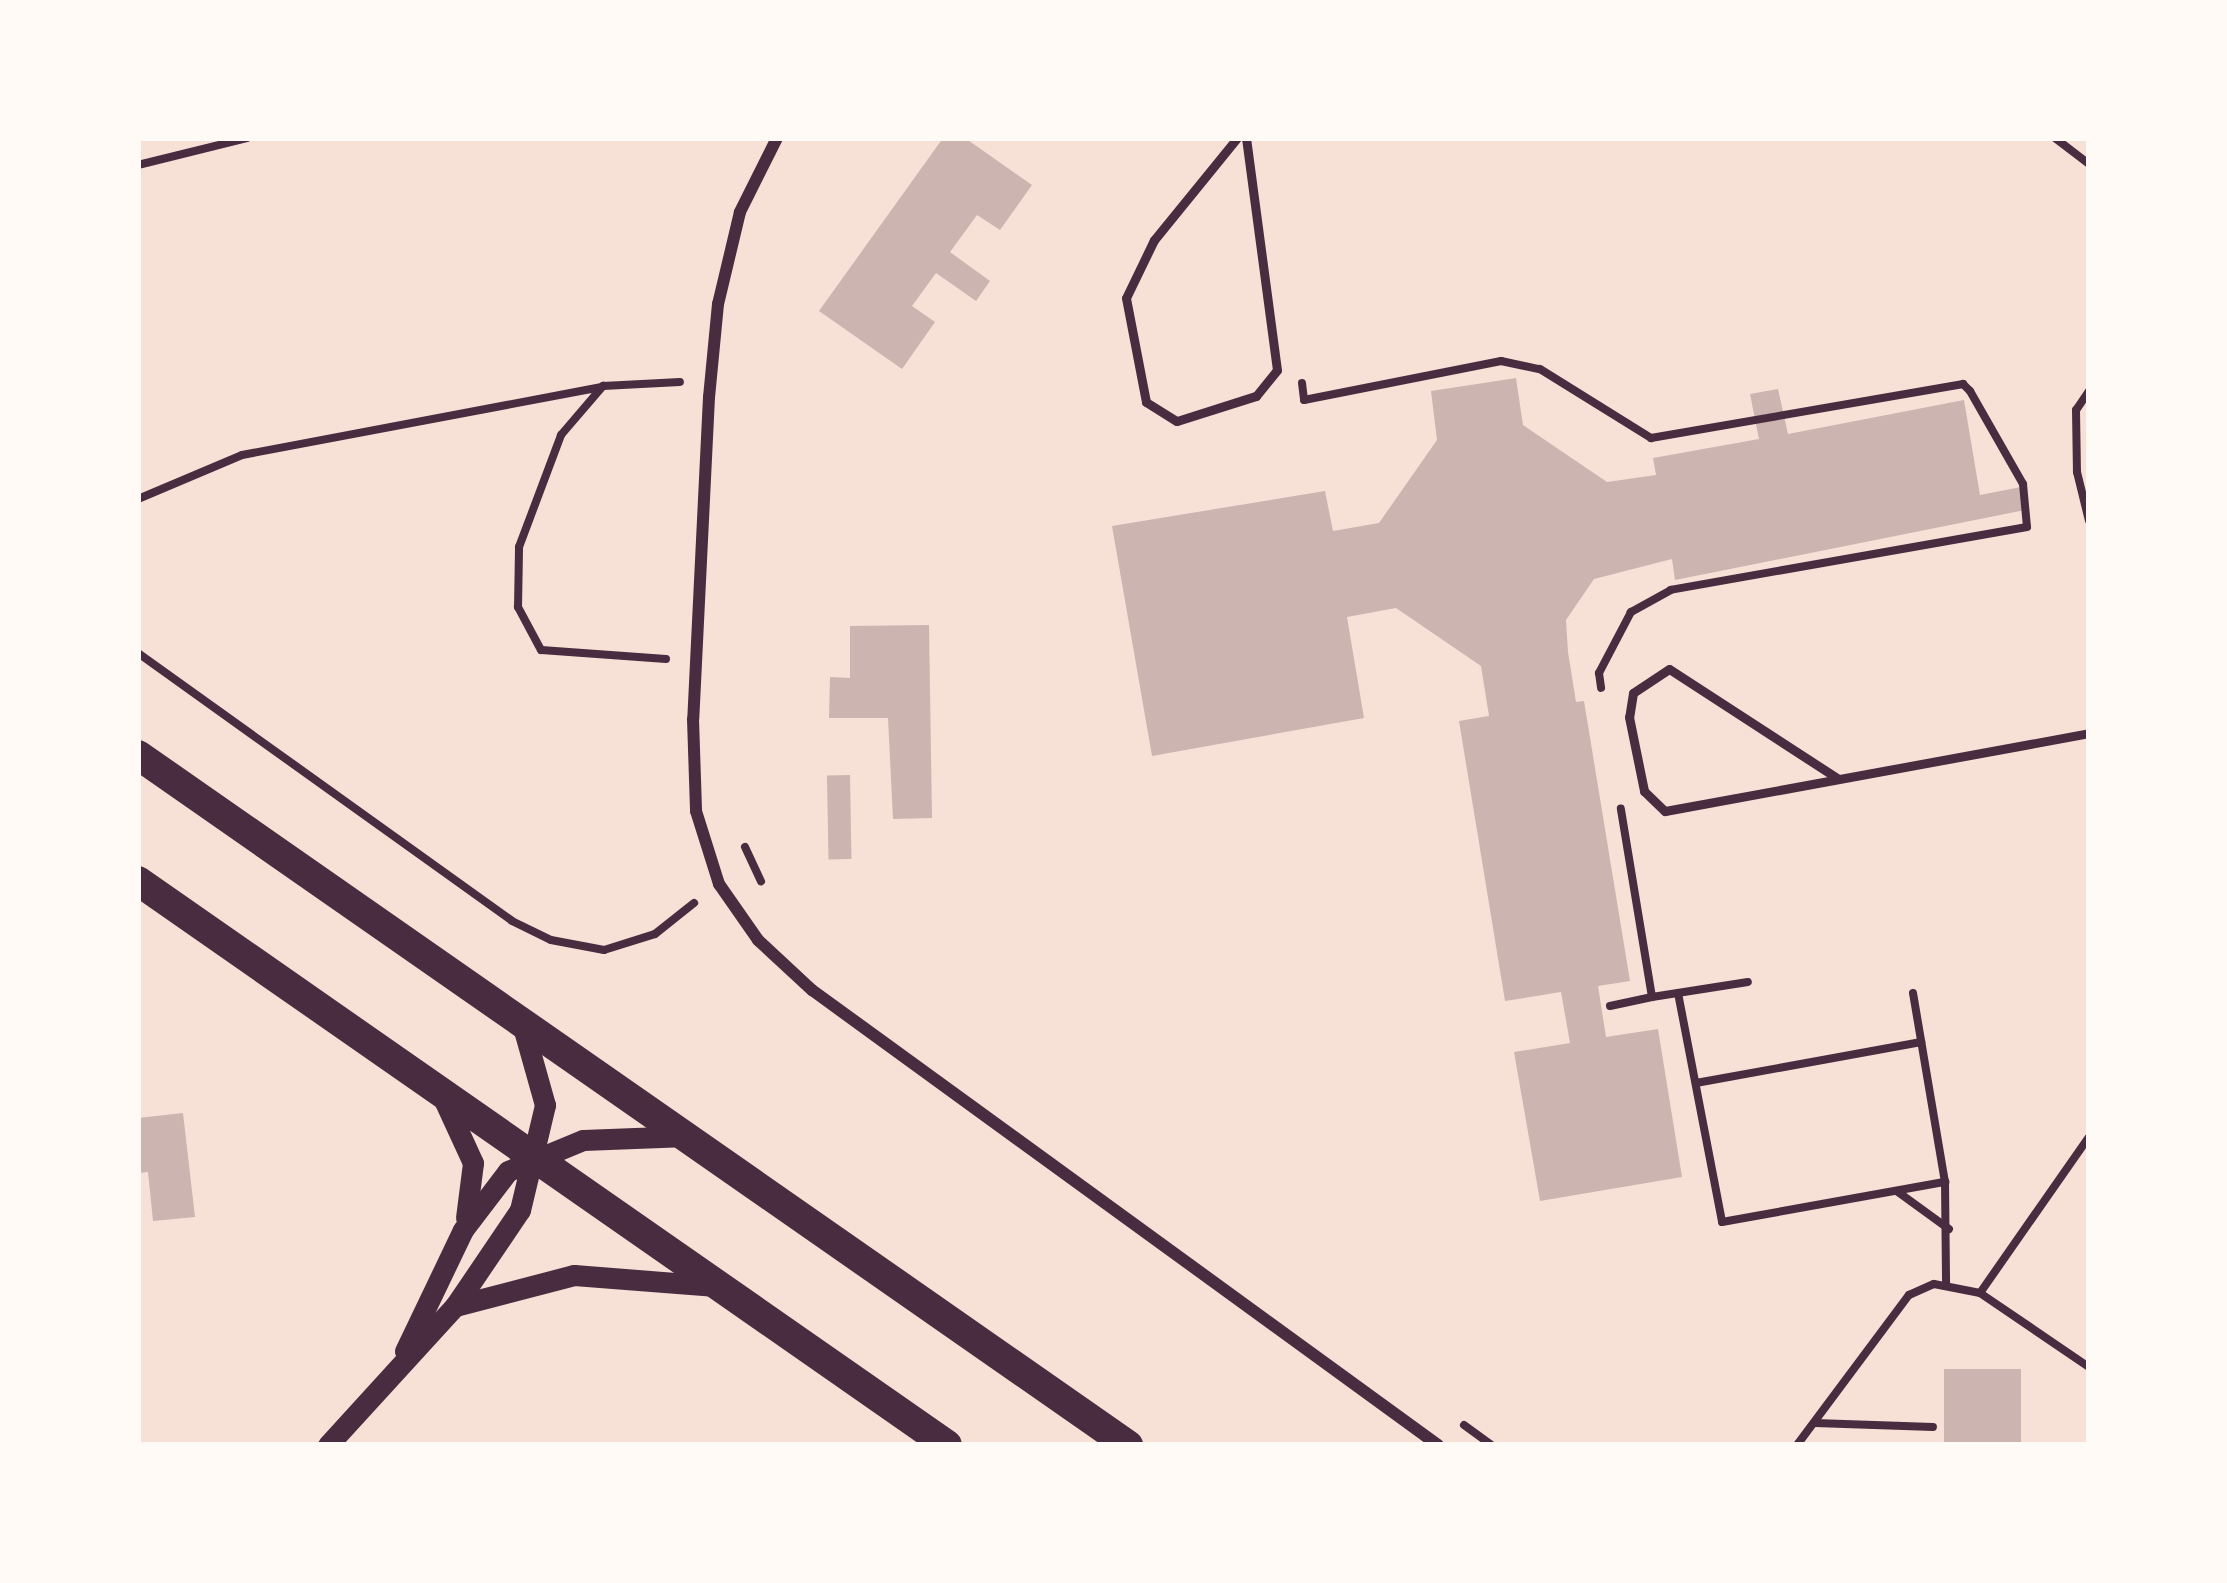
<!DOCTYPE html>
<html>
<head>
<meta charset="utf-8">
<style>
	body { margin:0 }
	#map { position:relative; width:2227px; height:1583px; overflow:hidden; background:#f7e1d7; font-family:Cabin,sans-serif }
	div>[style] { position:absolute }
	.building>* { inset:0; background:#ccb4b1; transform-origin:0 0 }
	.path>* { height:8px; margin:-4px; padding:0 4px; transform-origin:4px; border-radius:4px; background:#4a2c40 }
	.service>* { height:9px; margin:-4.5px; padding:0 4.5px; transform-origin:4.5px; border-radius:4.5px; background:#4a2c40 }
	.minor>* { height:12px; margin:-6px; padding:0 6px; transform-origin:6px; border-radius:6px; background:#4a2c40 }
	.tertiary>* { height:21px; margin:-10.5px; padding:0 10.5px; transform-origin:10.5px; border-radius:10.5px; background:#4a2c40 }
	.primary>* { height:30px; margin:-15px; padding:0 15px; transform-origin:15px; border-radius:15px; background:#4a2c40 }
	span { translate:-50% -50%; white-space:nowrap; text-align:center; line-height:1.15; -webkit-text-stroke:9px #fffaf5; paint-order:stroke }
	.frame { position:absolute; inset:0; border:141px solid #fffaf5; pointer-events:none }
</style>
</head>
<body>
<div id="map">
	<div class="building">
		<i style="clip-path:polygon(943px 138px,965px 138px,1032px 185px,1000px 230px,977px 215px,950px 252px,990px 281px,976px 301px,936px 273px,912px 306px,935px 322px,902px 369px,819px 311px)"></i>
		<i style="clip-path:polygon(1516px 378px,1523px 425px,1607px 482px,1656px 475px,1653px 458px,1759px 439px,1750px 394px,1778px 389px,1788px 434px,1964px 400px,1980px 495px,2021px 487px,2025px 510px,1675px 580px,1672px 559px,1594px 579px,1566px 620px,1568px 652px,1576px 702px,1584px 701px,1630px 981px,1598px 986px,1606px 1037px,1658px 1029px,1682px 1177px,1540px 1201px,1514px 1052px,1570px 1043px,1561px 992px,1505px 1001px,1459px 721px,1489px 716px,1481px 666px,1396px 608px,1347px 617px,1364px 718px,1152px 756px,1112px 526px,1325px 491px,1333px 531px,1379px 523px,1437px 440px,1431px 391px)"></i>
		<i style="clip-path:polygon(929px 625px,932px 818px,893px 819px,888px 718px,829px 718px,830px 677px,850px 678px,850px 626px)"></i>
		<i style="left:850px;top:775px;width:84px;height:23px;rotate:89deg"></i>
		<i style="clip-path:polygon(183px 1113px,195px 1217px,153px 1221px,148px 1172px,138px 1173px,138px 1118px)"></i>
		<i style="left:1944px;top:1369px;width:77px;height:76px"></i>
	</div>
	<div class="path">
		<i style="left:2055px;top:138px;width:43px;rotate:37.4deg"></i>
		<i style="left:138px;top:165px;width:112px;rotate:-13.9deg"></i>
		<i style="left:1302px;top:383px;width:17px;rotate:83deg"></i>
		<i style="left:1304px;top:400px;width:201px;rotate:-11.2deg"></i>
		<i style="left:1501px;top:361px;width:40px;rotate:12deg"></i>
		<i style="left:1540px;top:369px;width:131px;rotate:31.9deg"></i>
		<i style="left:1651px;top:438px;width:317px;rotate:-9.8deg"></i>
		<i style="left:1963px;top:384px;width:10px;rotate:45deg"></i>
		<i style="left:1970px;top:391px;width:107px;rotate:60.3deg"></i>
		<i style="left:2023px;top:484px;width:43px;rotate:84.7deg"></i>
		<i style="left:2027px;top:527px;width:362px;rotate:170deg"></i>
		<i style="left:1671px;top:590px;width:46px;rotate:151.2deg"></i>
		<i style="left:1631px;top:612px;width:69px;rotate:117.7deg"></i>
		<i style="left:1599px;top:673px;width:15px;rotate:82deg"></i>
		<i style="left:2089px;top:391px;width:23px;rotate:124deg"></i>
		<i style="left:2076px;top:410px;width:62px;rotate:89.1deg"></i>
		<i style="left:2077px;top:472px;width:50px;rotate:76.2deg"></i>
		<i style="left:138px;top:499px;width:113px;rotate:-22.9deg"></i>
		<i style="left:242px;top:455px;width:366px;rotate:-10.7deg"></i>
		<i style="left:138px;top:653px;width:460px;rotate:35.6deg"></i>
		<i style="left:512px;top:921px;width:43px;rotate:26deg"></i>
		<i style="left:551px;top:940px;width:54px;rotate:10.7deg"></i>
		<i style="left:604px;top:950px;width:53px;rotate:-17.4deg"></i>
		<i style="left:655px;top:934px;width:50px;rotate:-38.5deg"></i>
		<i style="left:666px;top:659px;width:125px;rotate:-175.9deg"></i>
		<i style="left:541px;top:650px;width:49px;rotate:-118.1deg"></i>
		<i style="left:518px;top:607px;width:60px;rotate:-89deg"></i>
		<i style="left:519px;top:547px;width:120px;rotate:-69.4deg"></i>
		<i style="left:561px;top:435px;width:65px;rotate:-49.4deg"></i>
		<i style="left:603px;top:386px;width:77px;rotate:-3deg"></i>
		<i style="left:745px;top:847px;width:38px;rotate:65deg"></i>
		<i style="left:1678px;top:993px;width:233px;rotate:79.1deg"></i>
		<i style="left:1722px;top:1222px;width:227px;rotate:-10.2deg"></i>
		<i style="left:1945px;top:1182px;width:104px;rotate:89.4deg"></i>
		<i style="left:1913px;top:993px;width:192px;rotate:80.4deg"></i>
		<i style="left:1652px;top:997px;width:97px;rotate:-8.9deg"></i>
		<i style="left:1610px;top:1006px;width:43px;rotate:-12.1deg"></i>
		<i style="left:1652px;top:997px;width:191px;rotate:-99.4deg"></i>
		<i style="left:1696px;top:1083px;width:229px;rotate:-10.3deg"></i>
		<i style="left:1898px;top:1192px;width:63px;rotate:36deg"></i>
		<i style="left:1980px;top:1293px;width:190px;rotate:-55.1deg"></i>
		<i style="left:1815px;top:1423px;width:118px;rotate:1.9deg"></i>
		<i style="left:1464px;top:1425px;width:34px;rotate:36deg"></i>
		<i style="left:1797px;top:1445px;width:187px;rotate:-53.3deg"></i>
		<i style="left:1909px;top:1295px;width:27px;rotate:-24deg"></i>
		<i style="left:1934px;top:1284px;width:47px;rotate:11.1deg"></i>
		<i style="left:1980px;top:1293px;width:132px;rotate:34.2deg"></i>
	</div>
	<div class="service">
		<i style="left:1237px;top:138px;width:132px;rotate:129.1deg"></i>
		<i style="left:1154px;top:240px;width:64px;rotate:115.8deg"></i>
		<i style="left:1126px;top:298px;width:106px;rotate:79.1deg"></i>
		<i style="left:1146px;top:402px;width:36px;rotate:32deg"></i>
		<i style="left:1177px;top:421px;width:83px;rotate:-17.6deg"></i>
		<i style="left:1256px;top:396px;width:33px;rotate:-51deg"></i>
		<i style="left:1277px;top:370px;width:234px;rotate:-97.6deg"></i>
		<i style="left:1837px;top:778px;width:200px;rotate:-147deg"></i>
		<i style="left:1669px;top:669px;width:43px;rotate:146.3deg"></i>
		<i style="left:1633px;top:693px;width:24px;rotate:99deg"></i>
		<i style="left:1629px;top:717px;width:76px;rotate:78.5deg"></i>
		<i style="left:1644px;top:791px;width:29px;rotate:44deg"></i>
		<i style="left:1665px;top:811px;width:431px;rotate:-10.4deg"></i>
	</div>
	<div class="minor">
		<i style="left:777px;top:138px;width:83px;rotate:116.6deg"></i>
		<i style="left:740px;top:212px;width:95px;rotate:103.4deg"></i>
		<i style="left:718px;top:304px;width:93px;rotate:95.5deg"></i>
		<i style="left:709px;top:397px;width:322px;rotate:92.8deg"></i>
		<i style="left:693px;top:719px;width:92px;rotate:88.1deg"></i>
		<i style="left:696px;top:811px;width:77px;rotate:72.5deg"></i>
		<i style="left:719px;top:884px;width:68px;rotate:55.1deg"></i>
		<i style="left:758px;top:940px;width:74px;rotate:42.8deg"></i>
		<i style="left:812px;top:990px;width:774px;rotate:36.01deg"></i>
	</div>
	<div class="tertiary">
		<i style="left:445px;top:1102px;width:67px;rotate:65.3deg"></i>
		<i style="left:473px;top:1163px;width:55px;rotate:97.3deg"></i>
		<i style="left:455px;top:1306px;width:123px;rotate:-14.6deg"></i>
		<i style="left:574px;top:1275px;width:139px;rotate:4.5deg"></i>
		<i style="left:405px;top:1351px;width:134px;rotate:-64.4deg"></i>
		<i style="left:463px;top:1230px;width:74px;rotate:-52.7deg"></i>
		<i style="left:508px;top:1171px;width:81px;rotate:-22.5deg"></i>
		<i style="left:583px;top:1140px;width:104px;rotate:-2.2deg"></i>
		<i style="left:328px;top:1445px;width:188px;rotate:-47.6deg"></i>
		<i style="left:455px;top:1306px;width:116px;rotate:-55.9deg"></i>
		<i style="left:520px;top:1210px;width:108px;rotate:-76.6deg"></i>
		<i style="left:545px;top:1105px;width:85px;rotate:-105.7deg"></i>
	</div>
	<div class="primary">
		<i style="left:138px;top:755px;width:1207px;rotate:34.88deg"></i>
		<i style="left:138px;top:881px;width:986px;rotate:34.88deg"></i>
	</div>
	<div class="frame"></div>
</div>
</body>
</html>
